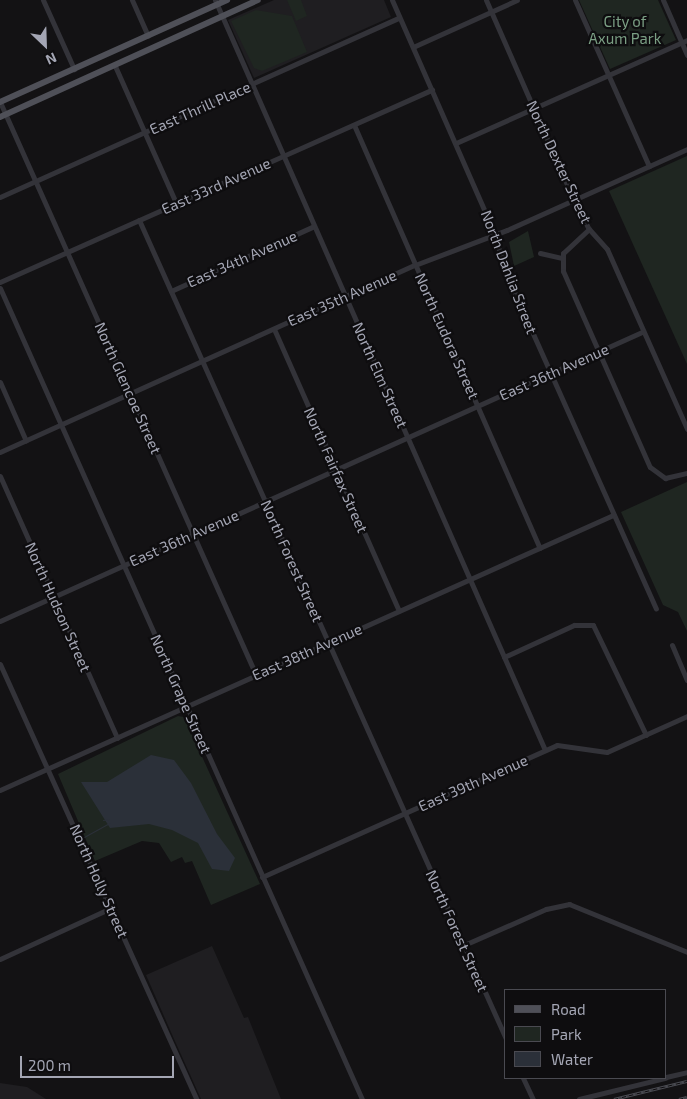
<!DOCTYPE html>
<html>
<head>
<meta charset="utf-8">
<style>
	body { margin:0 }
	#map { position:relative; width:687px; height:1099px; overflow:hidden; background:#131214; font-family:"Exo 2",sans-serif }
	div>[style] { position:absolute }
	.built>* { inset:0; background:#1f1e21 }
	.green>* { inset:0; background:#1f2621 }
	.water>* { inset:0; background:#2b3039 }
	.stream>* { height:1px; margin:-0.5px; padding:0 0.5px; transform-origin:0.5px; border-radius:0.5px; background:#2b3039 }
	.minor>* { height:5px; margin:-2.5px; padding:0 2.5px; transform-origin:2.5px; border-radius:2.5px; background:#333339 }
	.major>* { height:6px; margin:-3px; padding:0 3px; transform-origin:3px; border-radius:3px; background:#4f5058 }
	.rail>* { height:3px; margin-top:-1.5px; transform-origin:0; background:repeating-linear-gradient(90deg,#0e0d0f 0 4px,#4c4d54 0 8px); box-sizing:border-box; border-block:1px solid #4c4d54 }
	span { translate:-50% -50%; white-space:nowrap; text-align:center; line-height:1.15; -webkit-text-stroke:4.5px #0e0d0f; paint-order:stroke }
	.park-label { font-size:15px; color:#7b9f84 }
	.street-label { font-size:15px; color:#a4a6b4 }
	.legend { position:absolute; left:504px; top:989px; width:162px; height:90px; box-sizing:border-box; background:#0e0d0f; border:1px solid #4a4a51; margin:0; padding:6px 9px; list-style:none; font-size:15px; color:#a4a6b4 }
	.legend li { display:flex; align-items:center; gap:10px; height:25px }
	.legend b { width:25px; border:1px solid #4a4a51 }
	.north { position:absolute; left:20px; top:20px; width:50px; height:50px; -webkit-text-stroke:4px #0e0d0f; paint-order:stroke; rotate:156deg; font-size:14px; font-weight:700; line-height:20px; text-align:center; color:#a4a6b4 }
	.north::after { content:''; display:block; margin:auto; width:18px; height:22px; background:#a4a6b4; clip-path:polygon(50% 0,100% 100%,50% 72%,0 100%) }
	.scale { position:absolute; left:20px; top:1056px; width:154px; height:22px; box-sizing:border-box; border:2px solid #a4a6b4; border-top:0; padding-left:6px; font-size:15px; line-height:18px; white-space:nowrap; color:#a4a6b4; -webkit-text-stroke:4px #0e0d0f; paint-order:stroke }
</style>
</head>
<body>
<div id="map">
	<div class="built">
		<i style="clip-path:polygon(274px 0,384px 0,391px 17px,254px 78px,228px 20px)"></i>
		<i style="clip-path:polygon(212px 946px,244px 1018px,248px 1017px,281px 1099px,201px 1099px,174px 1039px,146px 975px)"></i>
		<i style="clip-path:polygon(0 1083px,27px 1087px,46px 1099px,0 1099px)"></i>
	</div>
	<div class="green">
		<i style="clip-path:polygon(287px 0,301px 0,307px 16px,296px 21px)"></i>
		<i style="clip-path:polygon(579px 0,658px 0,676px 40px,610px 69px)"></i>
		<i style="clip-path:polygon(256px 10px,292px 16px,307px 52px,262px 71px,254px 68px,231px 21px)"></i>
		<i style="clip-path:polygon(687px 156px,687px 364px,609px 191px)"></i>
		<i style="clip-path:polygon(528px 231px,534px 257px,514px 266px,509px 242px)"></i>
		<i style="clip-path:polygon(687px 482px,687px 631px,678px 612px,663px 605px,621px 512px)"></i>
		<i style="clip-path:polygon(178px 716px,184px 717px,260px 884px,211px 905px,192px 861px,185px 863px,182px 857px,171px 862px,159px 843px,142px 841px,95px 861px,58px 774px)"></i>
	</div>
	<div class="water">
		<i style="clip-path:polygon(151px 755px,174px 760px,191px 783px,217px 834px,235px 858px,229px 871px,212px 869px,198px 843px,172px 830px,149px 824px,110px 828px,81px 782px,107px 782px)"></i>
	</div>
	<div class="stream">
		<i style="left:103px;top:820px;width:6px;rotate:-9deg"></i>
		<i style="left:84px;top:837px;width:29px;rotate:-29deg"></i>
	</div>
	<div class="minor">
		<i style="left:43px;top:0;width:76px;rotate:65.8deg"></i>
		<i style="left:132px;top:0;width:39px;rotate:66deg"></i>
		<i style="left:215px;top:0;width:819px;rotate:66.25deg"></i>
		<i style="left:392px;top:0;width:236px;rotate:66.3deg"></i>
		<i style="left:487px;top:216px;width:77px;rotate:70.4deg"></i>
		<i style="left:513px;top:289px;width:350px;rotate:65.9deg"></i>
		<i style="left:486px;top:0;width:219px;rotate:66.3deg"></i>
		<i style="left:574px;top:200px;width:33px;rotate:63deg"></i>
		<i style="left:589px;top:229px;width:27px;rotate:48deg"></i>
		<i style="left:607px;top:249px;width:197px;rotate:66deg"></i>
		<i style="left:575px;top:0;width:182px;rotate:66deg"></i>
		<i style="left:663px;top:0;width:60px;rotate:66.4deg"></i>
		<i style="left:413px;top:47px;width:114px;rotate:-24.3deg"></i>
		<i style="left:115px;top:66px;width:150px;rotate:66deg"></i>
		<i style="left:0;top:102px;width:628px;rotate:65.93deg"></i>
		<i style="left:354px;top:125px;width:462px;rotate:66.3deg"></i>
		<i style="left:456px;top:143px;width:253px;rotate:-24deg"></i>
		<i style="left:0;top:197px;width:437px;rotate:-24.2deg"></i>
		<i style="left:139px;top:220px;width:897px;rotate:65.86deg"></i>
		<i style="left:589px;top:229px;width:35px;rotate:137deg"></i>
		<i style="left:563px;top:253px;width:18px;rotate:90deg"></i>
		<i style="left:563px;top:271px;width:214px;rotate:66.1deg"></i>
		<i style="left:650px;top:467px;width:19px;rotate:36deg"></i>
		<i style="left:665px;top:478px;width:23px;rotate:-13deg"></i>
		<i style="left:540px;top:253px;width:23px;rotate:13deg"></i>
		<i style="left:0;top:282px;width:473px;rotate:-24deg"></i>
		<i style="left:0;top:288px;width:888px;rotate:65.95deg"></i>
		<i style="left:171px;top:291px;width:157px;rotate:-24.4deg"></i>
		<i style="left:274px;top:329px;width:308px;rotate:66.1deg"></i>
		<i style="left:0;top:382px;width:64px;rotate:66.2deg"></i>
		<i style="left:0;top:452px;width:455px;rotate:-24.3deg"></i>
		<i style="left:415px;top:265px;width:98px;rotate:-20.8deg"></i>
		<i style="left:507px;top:230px;width:197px;rotate:-24.2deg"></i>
		<i style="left:0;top:476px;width:287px;rotate:65.9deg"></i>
		<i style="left:0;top:621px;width:704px;rotate:-24.24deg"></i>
		<i style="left:672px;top:645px;width:38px;rotate:67deg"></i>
		<i style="left:504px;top:657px;width:77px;rotate:-24.6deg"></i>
		<i style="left:574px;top:625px;width:19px"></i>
		<i style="left:593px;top:625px;width:122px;rotate:64.3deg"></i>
		<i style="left:0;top:664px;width:477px;rotate:65.7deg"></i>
		<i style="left:0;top:790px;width:672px;rotate:-24.16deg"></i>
		<i style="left:262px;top:877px;width:323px;rotate:-24.1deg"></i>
		<i style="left:557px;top:745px;width:50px;rotate:8deg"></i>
		<i style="left:607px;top:752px;width:88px;rotate:-24.2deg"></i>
		<i style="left:464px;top:945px;width:90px;rotate:-23.7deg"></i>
		<i style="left:546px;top:909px;width:24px;rotate:-12deg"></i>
		<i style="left:569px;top:904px;width:127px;rotate:22.1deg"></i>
		<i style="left:0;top:959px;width:122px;rotate:-24.7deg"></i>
		<i style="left:666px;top:1077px;width:22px;rotate:-13deg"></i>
		<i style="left:523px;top:1078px;width:23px;rotate:65deg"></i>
		<i style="left:579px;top:1099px;width:89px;rotate:-13.7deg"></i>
	</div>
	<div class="major">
		<i style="left:0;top:102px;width:249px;rotate:-24.2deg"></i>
		<i style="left:0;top:117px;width:283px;rotate:-24.4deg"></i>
	</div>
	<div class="rail">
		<i style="left:614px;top:1099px;width:75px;rotate:-13.9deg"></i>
		<i style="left:679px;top:1099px;width:8px;rotate:-14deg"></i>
	</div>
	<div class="park-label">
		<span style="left:625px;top:30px">City of<br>Axum Park</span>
	</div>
	<div class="street-label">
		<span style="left:200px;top:108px;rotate:-24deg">East Thrill Place</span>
		<span style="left:559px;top:162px;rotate:65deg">North Dexter Street</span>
		<span style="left:216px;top:186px;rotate:-24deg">East 33rd Avenue</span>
		<span style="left:242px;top:259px;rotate:-24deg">East 34th Avenue</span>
		<span style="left:509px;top:272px;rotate:69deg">North Dahlia Street</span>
		<span style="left:342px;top:298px;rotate:-24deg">East 35th Avenue</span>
		<span style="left:447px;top:336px;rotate:66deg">North Eudora Street</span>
		<span style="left:554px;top:372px;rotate:-24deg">East 36th Avenue</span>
		<span style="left:380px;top:375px;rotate:66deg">North Elm Street</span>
		<span style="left:128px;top:388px;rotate:66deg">North Glencoe Street</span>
		<span style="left:336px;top:470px;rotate:66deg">North Fairfax Street</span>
		<span style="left:184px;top:538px;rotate:-24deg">East 36th Avenue</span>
		<span style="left:292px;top:561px;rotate:66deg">North Forest Street</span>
		<span style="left:58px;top:607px;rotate:66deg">North Hudson Street</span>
		<span style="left:307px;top:652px;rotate:-24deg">East 38th Avenue</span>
		<span style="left:181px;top:694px;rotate:66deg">North Grape Street</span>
		<span style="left:473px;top:783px;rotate:-24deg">East 39th Avenue</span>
		<span style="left:99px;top:881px;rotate:66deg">North Holly Street</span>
		<span style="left:457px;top:931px;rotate:66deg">North Forest Street</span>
	</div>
	<ul class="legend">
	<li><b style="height:6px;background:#4f5058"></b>Road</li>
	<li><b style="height:14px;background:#1f2621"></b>Park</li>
	<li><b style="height:14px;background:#2b3039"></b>Water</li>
	</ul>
	<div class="north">N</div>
	<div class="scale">200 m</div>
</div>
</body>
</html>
